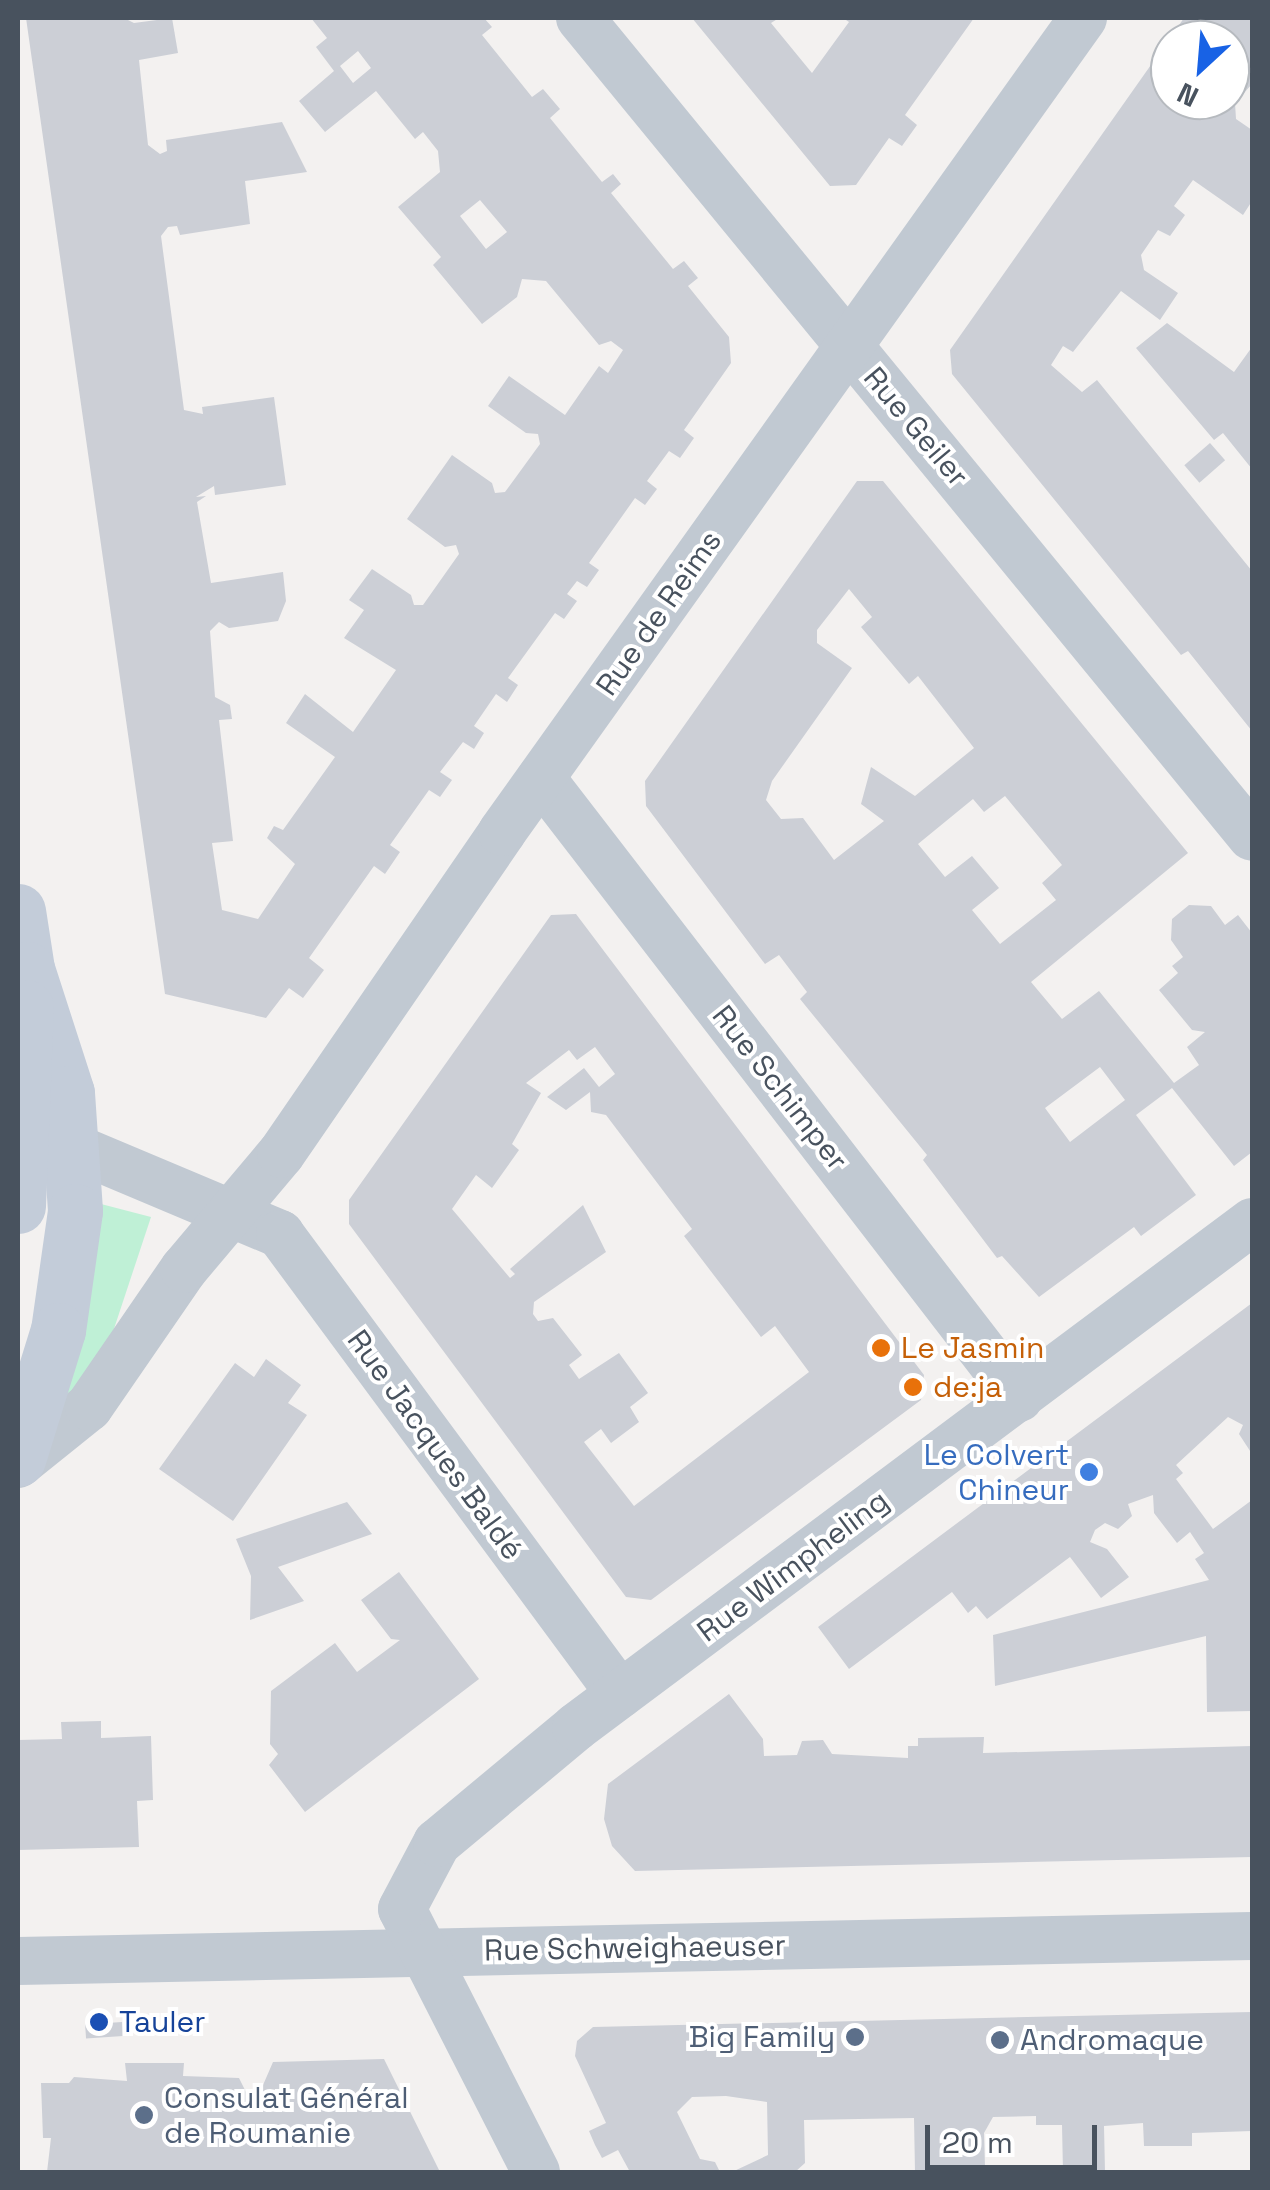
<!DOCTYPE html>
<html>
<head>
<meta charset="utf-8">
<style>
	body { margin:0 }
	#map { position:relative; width:1270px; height:2190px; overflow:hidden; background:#f3f1f0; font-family:"Space Grotesk",sans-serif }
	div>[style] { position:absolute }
	.green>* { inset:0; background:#bff0d6 }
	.building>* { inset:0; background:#cccfd6; transform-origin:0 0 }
	.street>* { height:48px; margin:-24px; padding:0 24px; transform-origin:24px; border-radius:24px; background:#c1c9d2 }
	.secondary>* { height:55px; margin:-27.5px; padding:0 27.5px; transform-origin:27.5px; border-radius:27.5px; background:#c3ccd9 }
	.dots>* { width:28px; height:28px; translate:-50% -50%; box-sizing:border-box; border:5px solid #fff; border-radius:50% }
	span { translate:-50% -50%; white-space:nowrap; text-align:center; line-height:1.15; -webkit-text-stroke:8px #fff; paint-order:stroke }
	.street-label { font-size:30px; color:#48525e }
	.food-label { font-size:30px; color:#c56008 }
	.left { translate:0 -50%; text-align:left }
	.shop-label { font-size:30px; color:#366cbe }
	.right { translate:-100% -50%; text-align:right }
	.transit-label { font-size:30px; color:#164399 }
	.service-label { font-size:30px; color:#4e5e75 }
	.frame { position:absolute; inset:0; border:20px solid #48525e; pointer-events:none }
	.north { position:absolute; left:1150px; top:20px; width:100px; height:100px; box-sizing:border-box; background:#fff; border:2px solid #b6babf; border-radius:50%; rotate:206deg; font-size:28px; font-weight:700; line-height:40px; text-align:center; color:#48525e }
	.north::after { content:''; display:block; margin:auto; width:35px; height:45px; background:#1862e5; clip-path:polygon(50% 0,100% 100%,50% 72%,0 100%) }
	.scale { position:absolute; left:925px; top:2125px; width:172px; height:45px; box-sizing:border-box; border:5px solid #48525e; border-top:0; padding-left:12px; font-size:30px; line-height:35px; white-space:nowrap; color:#48525e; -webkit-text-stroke:8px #fff; paint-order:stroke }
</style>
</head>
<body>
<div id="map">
	<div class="green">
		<i style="clip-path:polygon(101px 1204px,151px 1217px,98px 1377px,62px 1410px)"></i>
	</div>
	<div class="building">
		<i style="clip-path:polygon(evenodd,26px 18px,124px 18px,134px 23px,172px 18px,178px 53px,139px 60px,148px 145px,160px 154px,167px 151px,166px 140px,282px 122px,307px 172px,245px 181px,250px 224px,180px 235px,177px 226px,168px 227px,161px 236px,184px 410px,203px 414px,202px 407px,274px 397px,286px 485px,215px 495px,214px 486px,196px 497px,206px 496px,197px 502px,211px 583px,283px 572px,286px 601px,278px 621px,229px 628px,219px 622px,210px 631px,215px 697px,230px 705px,232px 719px,219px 720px,233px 841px,212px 843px,222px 910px,258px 919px,295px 864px,267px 838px,274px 826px,283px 830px,335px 757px,286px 723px,305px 694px,353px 732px,396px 670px,344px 638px,364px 610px,349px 600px,372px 569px,411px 595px,414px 605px,423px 605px,459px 554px,456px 545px,445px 547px,407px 519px,452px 455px,492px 483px,495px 493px,505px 492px,540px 444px,538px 434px,526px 433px,488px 406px,509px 376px,565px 415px,599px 366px,608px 373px,623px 350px,611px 341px,599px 345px,546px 281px,522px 279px,517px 297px,482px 324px,433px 265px,441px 257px,398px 207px,440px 172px,438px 151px,423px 132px,415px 139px,376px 91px,325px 132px,299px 101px,334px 71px,316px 47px,327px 38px,311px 18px,484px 18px,492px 27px,482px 35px,532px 97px,543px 89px,560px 109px,550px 118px,602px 182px,613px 174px,621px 184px,611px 193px,673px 269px,684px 261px,698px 278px,688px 286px,729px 337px,731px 363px,684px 430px,694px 438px,680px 458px,669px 451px,647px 481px,657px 489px,645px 505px,635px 498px,589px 563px,599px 570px,587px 587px,577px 581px,567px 594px,577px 601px,564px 619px,555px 613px,508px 678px,518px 685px,507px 702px,496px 694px,474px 726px,484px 733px,474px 749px,463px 742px,440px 772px,452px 780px,440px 797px,429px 790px,390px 845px,400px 852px,385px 874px,374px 866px,309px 958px,324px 970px,303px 998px,289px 988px,266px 1018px,165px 994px,26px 18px,358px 51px,371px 68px,353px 83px,340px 66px,358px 51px,26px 18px,480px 200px,507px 232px,486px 249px,460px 216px,480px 200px)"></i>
		<i style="clip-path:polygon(692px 18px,779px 18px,771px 23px,812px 73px,849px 22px,843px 18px,974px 18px,905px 115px,917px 125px,902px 146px,889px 138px,856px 185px,830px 186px)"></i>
		<i style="clip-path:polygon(evenodd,1184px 18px,1252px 18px,1252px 84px,1235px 103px,1236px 119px,1252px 130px,1252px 201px,1243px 215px,1193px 180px,1174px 206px,1185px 215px,1170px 236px,1158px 230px,1141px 255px,1144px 270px,1178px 293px,1160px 320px,1121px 291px,1073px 352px,1063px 346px,1051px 365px,1082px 392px,1097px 380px,1252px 571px,1252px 731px,1188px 651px,1181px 655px,952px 374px,950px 350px,1184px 18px,1170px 40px,1230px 40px,1230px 100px,1170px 100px,1170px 40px)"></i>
		<i style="clip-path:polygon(1167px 323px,1234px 372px,1252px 347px,1252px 469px,1223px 433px,1214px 440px,1136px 348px)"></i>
		<i style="left:1210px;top:443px;width:23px;height:34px;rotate:49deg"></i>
		<i style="clip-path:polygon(evenodd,857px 481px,883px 481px,1188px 853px,1031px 982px,1062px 1019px,1099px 991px,1174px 1083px,1199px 1065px,1187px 1047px,1205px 1032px,1192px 1030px,1159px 990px,1178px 973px,1172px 966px,1183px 957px,1171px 940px,1172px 919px,1189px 905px,1211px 906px,1225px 925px,1238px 915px,1252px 933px,1252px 1152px,1234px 1166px,1172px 1088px,1136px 1115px,1196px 1195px,1141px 1236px,1134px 1227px,1039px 1297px,1002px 1256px,997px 1258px,923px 1160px,927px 1155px,800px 999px,807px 992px,779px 955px,765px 964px,646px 806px,645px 781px,857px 481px,849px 589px,872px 617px,861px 627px,909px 684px,918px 676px,974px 748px,915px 796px,871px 767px,861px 804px,884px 821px,834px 860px,803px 818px,781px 819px,766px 800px,772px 781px,852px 668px,817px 643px,817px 630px,849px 589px,857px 481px,1005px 796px,1062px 865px,1042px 883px,1056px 900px,1000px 944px,972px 910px,999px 888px,972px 856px,945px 877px,918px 844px,973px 799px,984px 812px,1005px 796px,857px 481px,1100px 1067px,1125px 1100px,1070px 1142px,1045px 1108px,1100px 1067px)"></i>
		<i style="clip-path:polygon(evenodd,576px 914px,924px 1375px,921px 1400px,651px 1600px,626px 1597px,349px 1224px,349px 1200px,551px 915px,576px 914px,595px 1047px,615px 1074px,599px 1087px,584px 1068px,547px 1097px,566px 1110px,590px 1092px,591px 1112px,606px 1115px,692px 1229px,684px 1236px,761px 1337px,775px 1326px,809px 1372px,634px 1506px,584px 1442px,601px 1429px,611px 1443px,639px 1422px,630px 1407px,648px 1393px,619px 1353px,579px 1379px,569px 1365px,582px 1355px,553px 1318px,538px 1321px,533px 1314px,534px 1302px,606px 1252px,583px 1205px,510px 1269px,515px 1274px,510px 1278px,452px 1209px,476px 1175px,492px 1188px,519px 1150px,512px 1144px,541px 1093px,526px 1083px,569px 1050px,577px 1060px,595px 1047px)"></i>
		<i style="clip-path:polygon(1252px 1303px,1252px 1454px,1239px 1434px,1243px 1425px,1228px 1417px,1176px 1465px,1183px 1473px,1176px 1479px,1213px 1529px,1252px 1500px,1252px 1711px,1207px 1712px,1206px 1636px,995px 1686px,993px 1635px,1209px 1580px,1195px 1559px,1204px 1553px,1190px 1532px,1177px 1543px,1154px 1513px,1153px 1495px,1128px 1504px,1132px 1516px,1118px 1529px,1105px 1523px,1095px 1530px,1090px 1542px,1107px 1549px,1129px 1577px,1101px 1598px,1070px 1557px,987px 1619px,976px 1606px,968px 1613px,952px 1592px,849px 1669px,818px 1627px)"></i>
		<i style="clip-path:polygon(266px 1359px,301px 1385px,288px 1403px,307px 1415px,233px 1521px,159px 1469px,235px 1363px,254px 1377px)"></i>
		<i style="clip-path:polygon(347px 1502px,372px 1534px,278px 1567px,304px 1601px,250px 1620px,251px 1576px,236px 1539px)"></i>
		<i style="clip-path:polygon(399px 1572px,479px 1679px,305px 1812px,269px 1765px,278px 1754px,270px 1744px,271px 1691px,335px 1643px,357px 1672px,400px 1640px,391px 1639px,361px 1600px)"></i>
		<i style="clip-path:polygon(729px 1694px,763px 1739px,764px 1756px,797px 1755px,802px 1741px,823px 1740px,832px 1754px,908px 1758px,908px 1746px,918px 1746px,918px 1738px,984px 1737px,983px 1753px,1252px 1746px,1252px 1857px,635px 1871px,612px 1846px,604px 1819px,608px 1784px)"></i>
		<i style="clip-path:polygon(101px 1721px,101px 1738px,151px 1736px,153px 1800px,137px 1801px,139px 1847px,18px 1850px,18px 1740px,62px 1739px,61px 1722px)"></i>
		<i style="clip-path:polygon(1252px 2012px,1252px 2131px,1192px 2133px,1192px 2146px,1144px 2146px,1143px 2123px,1104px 2126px,1105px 2172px,1063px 2172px,1062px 2125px,1036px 2125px,1036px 2116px,993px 2117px,984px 2133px,985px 2167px,915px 2172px,914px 2118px,804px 2120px,805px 2163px,795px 2172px,732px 2172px,768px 2155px,767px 2102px,726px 2096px,692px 2097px,677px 2112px,700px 2159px,715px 2162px,720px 2172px,630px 2172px,618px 2150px,602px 2158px,595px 2145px,589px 2131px,606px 2123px,575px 2056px,577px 2041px,593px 2027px)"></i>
		<i style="left:122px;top:2022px;width:14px;height:37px;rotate:86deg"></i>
		<i style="clip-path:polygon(384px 2059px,440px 2172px,47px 2172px,51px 2138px,43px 2138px,41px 2083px,69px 2083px,74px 2077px,127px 2081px,125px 2063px,184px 2063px,183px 2076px,239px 2078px,246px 2092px,260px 2092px,273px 2062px)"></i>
	</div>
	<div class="street">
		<i style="left:580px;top:18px;width:1059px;rotate:50.63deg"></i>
		<i style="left:541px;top:778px;width:783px;rotate:52.37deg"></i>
		<i style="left:73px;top:1147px;width:225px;rotate:22.8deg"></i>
		<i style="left:280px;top:1234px;width:572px;rotate:53.53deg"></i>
		<i style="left:18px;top:1464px;width:91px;rotate:-38.8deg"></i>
		<i style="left:89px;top:1407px;width:168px;rotate:-55.5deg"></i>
		<i style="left:184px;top:1269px;width:150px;rotate:-49.9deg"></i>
		<i style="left:281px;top:1154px;width:391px;rotate:-55.5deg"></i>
		<i style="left:502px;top:832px;width:1000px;rotate:-54.48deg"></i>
		<i style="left:18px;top:1961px;width:1234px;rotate:-1.16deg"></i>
		<i style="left:536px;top:2172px;width:295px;rotate:-117deg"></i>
		<i style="left:402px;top:1909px;width:75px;rotate:-62.1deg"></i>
		<i style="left:437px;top:1843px;width:181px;rotate:-39.8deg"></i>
		<i style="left:576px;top:1727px;width:844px;rotate:-36.76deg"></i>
	</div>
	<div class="secondary">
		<i style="left:18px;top:911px;width:59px;rotate:81.2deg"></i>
		<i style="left:27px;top:969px;width:130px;rotate:72.1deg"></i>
		<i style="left:67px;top:1093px;width:118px;rotate:86.1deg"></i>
		<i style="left:75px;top:1211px;width:120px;rotate:98.1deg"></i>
		<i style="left:58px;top:1330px;width:135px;rotate:107.2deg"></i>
		<i style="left:18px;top:1206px;width:199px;rotate:-87.7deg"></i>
	</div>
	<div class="dots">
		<i style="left:881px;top:1348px;background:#e8710a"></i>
		<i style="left:913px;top:1387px;background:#e8710a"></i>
		<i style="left:1089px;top:1472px;background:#3f7fe0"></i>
		<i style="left:99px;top:2022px;background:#1a4fb4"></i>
		<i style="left:855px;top:2037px;background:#5c6f8a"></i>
		<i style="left:1000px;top:2040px;background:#5c6f8a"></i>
		<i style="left:144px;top:2115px;background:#5c6f8a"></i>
	</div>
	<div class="street-label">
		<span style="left:916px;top:427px;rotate:50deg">Rue Geiler</span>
		<span style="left:659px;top:613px;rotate:-55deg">Rue de Reims</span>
		<span style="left:780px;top:1088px;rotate:52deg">Rue Schimper</span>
		<span style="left:435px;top:1445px;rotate:54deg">Rue Jacques Baldé</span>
		<span style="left:793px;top:1566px;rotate:-37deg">Rue Wimpheling</span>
		<span style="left:635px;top:1948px;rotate:-1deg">Rue Schweighaeuser</span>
	</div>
	<div class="food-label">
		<span class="left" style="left:901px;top:1348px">Le Jasmin</span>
		<span class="left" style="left:933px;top:1387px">de:ja</span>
	</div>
	<div class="shop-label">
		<span class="right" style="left:1069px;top:1472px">Le Colvert<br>Chineur</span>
	</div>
	<div class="transit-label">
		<span class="left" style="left:119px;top:2022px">Tauler</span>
	</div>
	<div class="service-label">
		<span class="right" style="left:835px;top:2037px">Big Family</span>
		<span class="left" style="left:1020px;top:2040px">Andromaque</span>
		<span class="left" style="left:164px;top:2115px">Consulat Général<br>de Roumanie</span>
	</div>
	<div class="frame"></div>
	<div class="north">N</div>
	<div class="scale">20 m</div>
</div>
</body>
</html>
